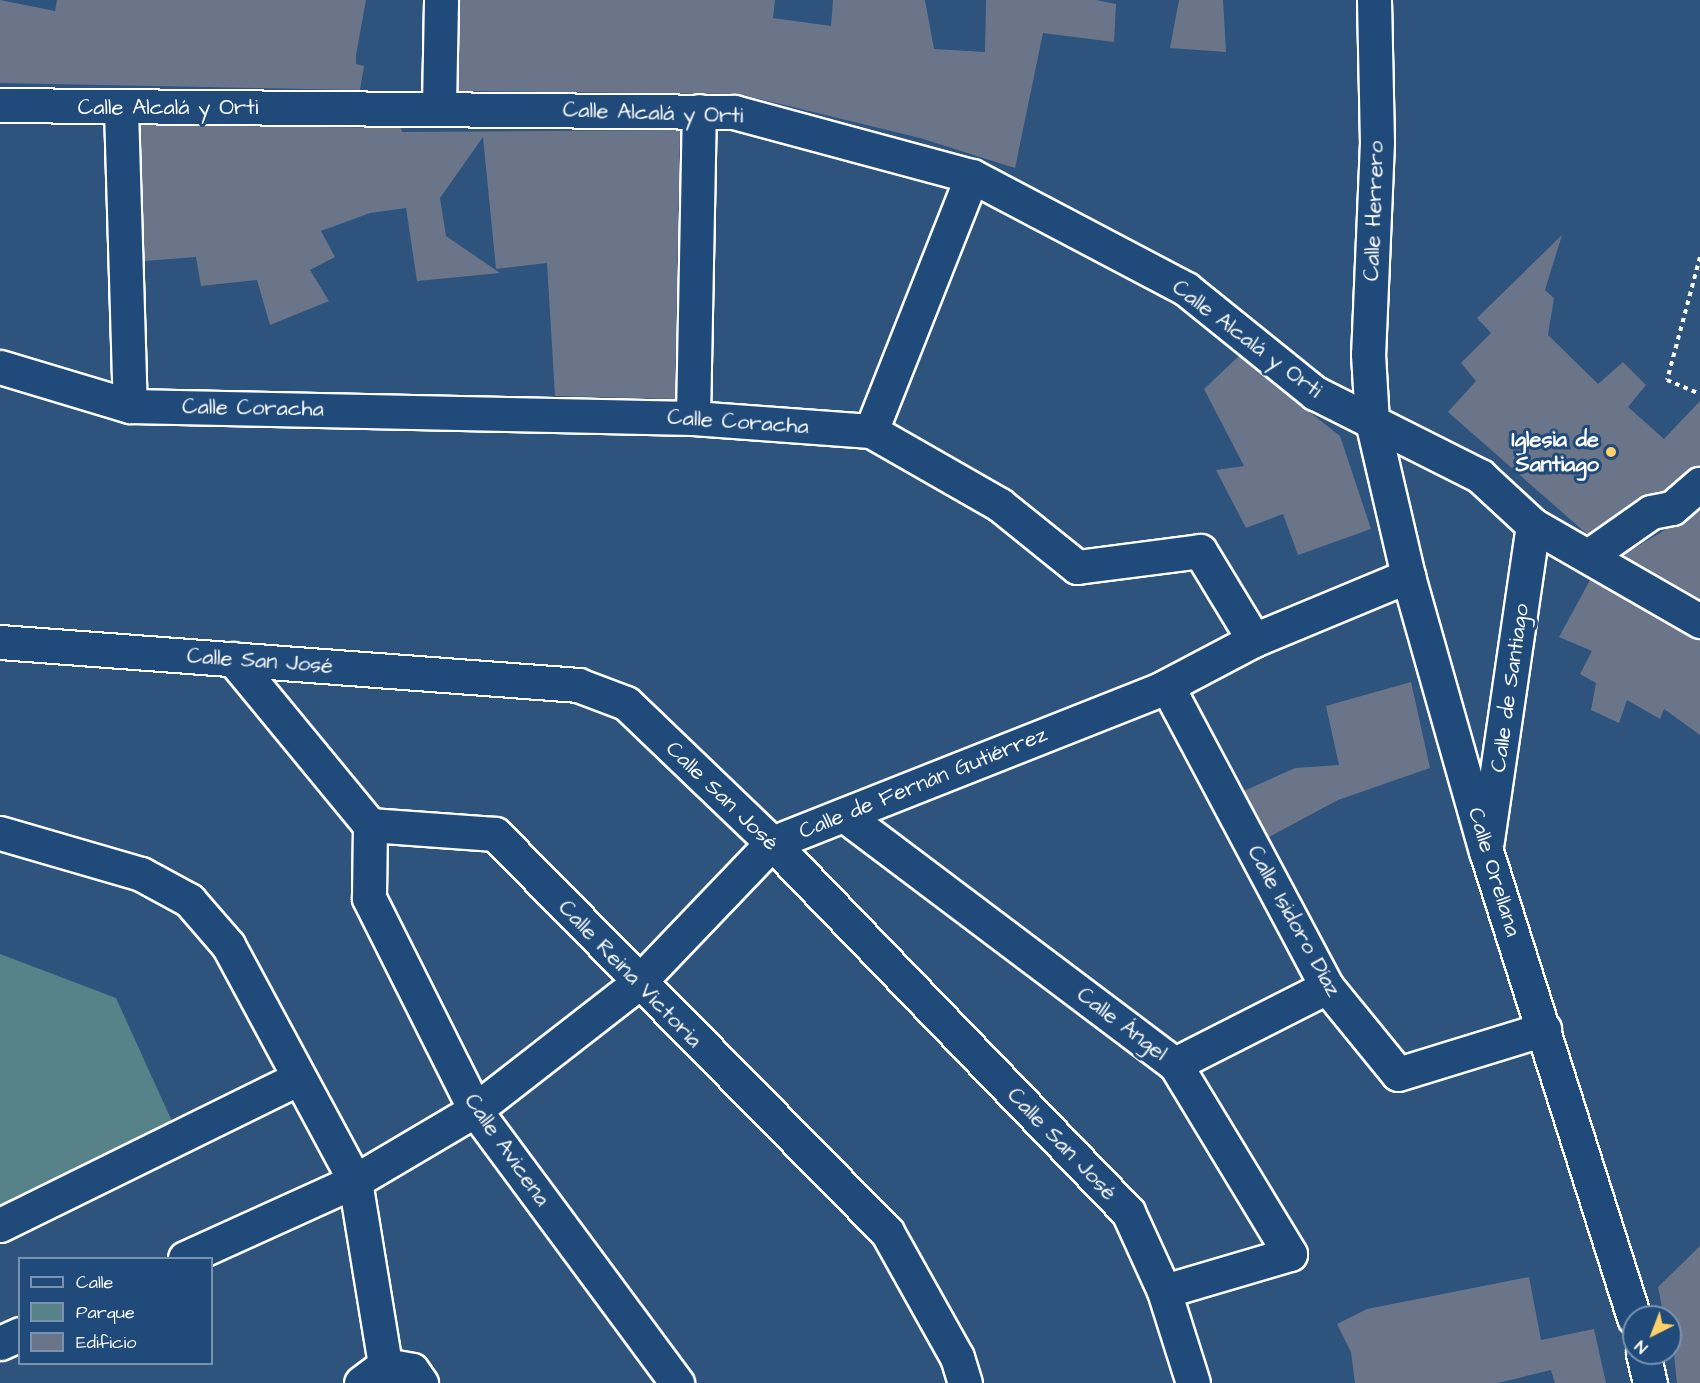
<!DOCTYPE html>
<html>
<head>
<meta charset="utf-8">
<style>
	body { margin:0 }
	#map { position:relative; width:1700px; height:1383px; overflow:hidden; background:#2e537d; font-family:"Architects Daughter",sans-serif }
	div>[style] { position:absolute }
	.green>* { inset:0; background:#57828a }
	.building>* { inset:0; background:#6b758a }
	.path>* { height:4px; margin-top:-2px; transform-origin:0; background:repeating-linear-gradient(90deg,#fff 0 4.5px,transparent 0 9px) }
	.roads { filter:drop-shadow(2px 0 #fff) drop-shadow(-2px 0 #fff) drop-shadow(0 2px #fff) drop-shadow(0 -2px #fff) }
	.minor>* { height:33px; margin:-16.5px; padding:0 16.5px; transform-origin:16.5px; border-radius:16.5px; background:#1f4a7a }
	.dots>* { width:16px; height:16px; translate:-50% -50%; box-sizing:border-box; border:3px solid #1f4a7a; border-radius:50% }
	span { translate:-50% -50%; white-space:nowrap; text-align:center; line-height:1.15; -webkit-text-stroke:6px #1f4a7a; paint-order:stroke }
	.street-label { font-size:22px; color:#fff }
	.poi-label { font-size:22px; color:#fff; font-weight:700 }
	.right { translate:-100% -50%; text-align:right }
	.legend { position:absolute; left:18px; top:1257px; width:195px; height:108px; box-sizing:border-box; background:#1f4a7a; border:2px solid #7992af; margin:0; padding:8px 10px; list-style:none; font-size:18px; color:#fff }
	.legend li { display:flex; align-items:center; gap:12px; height:30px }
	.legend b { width:30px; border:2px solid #7992af }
	.north { position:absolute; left:1622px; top:1305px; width:60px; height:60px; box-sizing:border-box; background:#1f4a7a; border:2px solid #7992af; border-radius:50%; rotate:222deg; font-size:16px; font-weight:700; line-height:24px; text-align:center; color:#fff }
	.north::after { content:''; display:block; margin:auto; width:21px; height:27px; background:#ffd166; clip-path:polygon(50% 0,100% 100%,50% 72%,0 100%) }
</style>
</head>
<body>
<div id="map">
	<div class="green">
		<i style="clip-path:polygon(0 954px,116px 998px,176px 1130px,0 1216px)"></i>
	</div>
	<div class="building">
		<i style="clip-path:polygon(0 0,55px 11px,57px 0,366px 0,356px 55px,356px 64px,364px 66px,360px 90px,0 83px)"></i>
		<i style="clip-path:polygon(460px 0,775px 0,773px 18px,831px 26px,833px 0,925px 0,934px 49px,985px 52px,986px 0,1096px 0,1116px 4px,1114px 42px,1043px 33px,1015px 168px,920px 138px,739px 94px,458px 91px)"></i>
		<i style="clip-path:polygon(1179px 0,1223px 0,1226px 52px,1170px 48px)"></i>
		<i style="clip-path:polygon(140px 125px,401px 128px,402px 132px,680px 130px,675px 399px,555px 396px,547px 263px,496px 269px,483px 137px,440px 198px,446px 236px,500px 273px,417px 281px,406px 208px,370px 213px,321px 231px,335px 257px,310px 270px,329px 301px,270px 325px,257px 280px,201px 286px,196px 257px,144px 261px)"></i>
		<i style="clip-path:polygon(1562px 235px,1545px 290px,1554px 298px,1548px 335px,1598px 384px,1623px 362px,1646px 385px,1628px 407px,1664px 439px,1700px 401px,1700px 466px,1664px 491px,1640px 497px,1587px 534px,1448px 412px,1476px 381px,1461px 363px,1491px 333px,1477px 318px)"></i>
		<i style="clip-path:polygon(1239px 356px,1340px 436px,1371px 529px,1298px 555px,1283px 514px,1246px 528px,1216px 470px,1244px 466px,1204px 389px)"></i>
		<i style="clip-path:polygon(1700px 509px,1700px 599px,1623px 555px)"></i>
		<i style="clip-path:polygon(1590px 580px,1700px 640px,1700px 735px,1664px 709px,1660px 719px,1627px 700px,1619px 723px,1591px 710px,1596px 683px,1580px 674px,1592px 651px,1559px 637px)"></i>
		<i style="clip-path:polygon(1411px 682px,1430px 768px,1338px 800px,1269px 837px,1244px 791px,1295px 768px,1339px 765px,1326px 706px)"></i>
		<i style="clip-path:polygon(1700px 1246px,1700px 1383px,1677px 1383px,1670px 1317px,1664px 1317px,1658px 1287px)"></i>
		<i style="clip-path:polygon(1529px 1277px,1541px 1340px,1594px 1329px,1606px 1383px,1555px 1383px,1551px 1370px,1498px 1383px,1355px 1383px,1351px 1352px,1337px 1324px,1367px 1309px)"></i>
	</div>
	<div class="path">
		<i style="left:1700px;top:257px;width:127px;rotate:105deg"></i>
		<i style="left:1667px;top:380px;width:36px;rotate:23deg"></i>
	</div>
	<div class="roads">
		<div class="minor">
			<i style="left:1374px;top:0;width:142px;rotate:88.8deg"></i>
			<i style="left:1377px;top:142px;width:212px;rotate:92.4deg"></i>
			<i style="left:1368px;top:354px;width:67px;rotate:86.6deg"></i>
			<i style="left:1372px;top:421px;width:159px;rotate:76.9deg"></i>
			<i style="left:1408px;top:576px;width:286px;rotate:74.2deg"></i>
			<i style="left:1486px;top:851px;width:490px;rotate:72.4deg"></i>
			<i style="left:0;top:105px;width:734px;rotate:0.55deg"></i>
			<i style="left:734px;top:112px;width:246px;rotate:15.1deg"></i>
			<i style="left:972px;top:176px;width:242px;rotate:27.8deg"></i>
			<i style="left:1186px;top:289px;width:166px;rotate:38.9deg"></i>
			<i style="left:1315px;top:393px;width:185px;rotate:26.7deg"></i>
			<i style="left:1480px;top:476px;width:72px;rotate:42.8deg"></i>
			<i style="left:1533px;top:525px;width:193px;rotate:29.9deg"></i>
			<i style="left:439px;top:106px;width:106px;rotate:-88.9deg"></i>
			<i style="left:121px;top:109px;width:297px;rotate:88.3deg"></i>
			<i style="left:0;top:367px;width:136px;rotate:16.7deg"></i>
			<i style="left:130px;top:406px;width:563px;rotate:1.22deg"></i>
			<i style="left:693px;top:418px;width:178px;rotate:4.2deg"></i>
			<i style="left:871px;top:431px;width:149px;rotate:29.8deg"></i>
			<i style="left:1000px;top:505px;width:99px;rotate:38.8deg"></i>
			<i style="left:1077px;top:567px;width:124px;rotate:-7.4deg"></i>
			<i style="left:1200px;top:551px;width:104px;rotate:58.8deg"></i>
			<i style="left:693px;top:418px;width:307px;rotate:-88.9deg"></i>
			<i style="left:871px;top:431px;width:274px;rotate:-68.4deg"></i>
			<i style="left:1591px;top:554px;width:73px;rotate:-35deg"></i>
			<i style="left:1651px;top:512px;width:21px;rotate:-11deg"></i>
			<i style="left:1672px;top:508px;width:37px;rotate:-41deg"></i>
			<i style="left:0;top:642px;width:580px;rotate:4.25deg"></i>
			<i style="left:578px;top:685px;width:51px;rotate:20.6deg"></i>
			<i style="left:626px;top:703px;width:202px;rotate:43.8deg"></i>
			<i style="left:772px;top:843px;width:513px;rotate:46.03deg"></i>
			<i style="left:1128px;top:1212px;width:87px;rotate:65.5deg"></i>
			<i style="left:1164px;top:1291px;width:96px;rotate:72.5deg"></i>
			<i style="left:233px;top:659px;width:215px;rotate:50.5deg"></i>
			<i style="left:370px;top:825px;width:125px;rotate:4.1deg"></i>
			<i style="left:495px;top:834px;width:559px;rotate:45.44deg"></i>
			<i style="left:887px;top:1232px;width:143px;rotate:60.8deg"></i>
			<i style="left:957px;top:1357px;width:27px;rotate:73deg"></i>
			<i style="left:1167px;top:686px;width:341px;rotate:62deg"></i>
			<i style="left:1327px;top:987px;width:112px;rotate:50.8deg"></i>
			<i style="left:1398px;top:1074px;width:153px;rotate:-17.1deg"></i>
			<i style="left:844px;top:815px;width:414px;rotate:37deg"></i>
			<i style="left:1175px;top:1064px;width:222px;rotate:58.8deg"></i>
			<i style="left:1290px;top:1254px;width:131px;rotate:163.6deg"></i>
			<i style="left:370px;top:825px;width:73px;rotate:90.8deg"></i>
			<i style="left:369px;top:898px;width:237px;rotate:63.4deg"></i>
			<i style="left:475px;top:1110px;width:340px;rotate:53.5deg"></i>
			<i style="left:0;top:833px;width:147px;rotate:16.2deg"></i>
			<i style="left:141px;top:874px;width:55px;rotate:28.4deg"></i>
			<i style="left:189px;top:900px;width:60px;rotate:49.1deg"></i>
			<i style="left:228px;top:945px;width:268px;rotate:61.7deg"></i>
			<i style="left:355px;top:1181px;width:186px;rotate:80.7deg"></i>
			<i style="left:1487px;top:840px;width:318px;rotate:-81.7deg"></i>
			<i style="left:1175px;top:1064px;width:170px;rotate:-26.9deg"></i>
			<i style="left:0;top:1225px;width:331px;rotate:-26.2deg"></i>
			<i style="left:185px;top:1258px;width:187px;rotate:-24.4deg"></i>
			<i style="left:355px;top:1181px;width:139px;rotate:-30.6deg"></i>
			<i style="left:475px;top:1110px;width:207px;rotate:-37.9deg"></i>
			<i style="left:638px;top:983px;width:194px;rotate:-46.3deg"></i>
			<i style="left:772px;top:843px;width:416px;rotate:-21.6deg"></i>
			<i style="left:1159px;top:690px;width:107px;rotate:-27.8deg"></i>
			<i style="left:1254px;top:640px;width:167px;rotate:-22.6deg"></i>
			<i style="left:0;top:1343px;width:22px;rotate:-24deg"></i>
			<i style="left:1643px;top:1353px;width:31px;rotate:77deg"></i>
			<i style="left:361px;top:1383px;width:30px;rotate:-37deg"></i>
			<i style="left:385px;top:1365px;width:27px;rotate:10deg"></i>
			<i style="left:412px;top:1370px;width:16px;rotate:55deg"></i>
		</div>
	</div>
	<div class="dots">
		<i style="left:1611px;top:452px;background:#ffd166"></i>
	</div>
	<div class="street-label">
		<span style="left:168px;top:108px">Calle Alcalá y Orti</span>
		<span style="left:653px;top:113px;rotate:2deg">Calle Alcalá y Orti</span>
		<span style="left:1374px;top:211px;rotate:-88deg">Calle Herrero</span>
		<span style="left:1247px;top:339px;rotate:37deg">Calle Alcalá y Orti</span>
		<span style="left:253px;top:408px;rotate:1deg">Calle Coracha</span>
		<span style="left:738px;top:422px;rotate:4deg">Calle Coracha</span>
		<span style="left:260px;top:661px;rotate:4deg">Calle San José</span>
		<span style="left:1510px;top:688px;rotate:-82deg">Calle de Santiago</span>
		<span style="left:923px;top:783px;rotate:-22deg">Calle de Fernán Gutiérrez</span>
		<span style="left:722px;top:796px;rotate:44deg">Calle San José</span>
		<span style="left:1494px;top:872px;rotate:73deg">Calle Orellana</span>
		<span style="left:1294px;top:921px;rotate:61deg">Calle Isidoro Díaz</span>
		<span style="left:630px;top:974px;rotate:46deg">Calle Reina Victoria</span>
		<span style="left:1122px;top:1024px;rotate:37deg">Calle Ángel</span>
		<span style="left:1062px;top:1144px;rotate:46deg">Calle San José</span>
		<span style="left:507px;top:1150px;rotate:55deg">Calle Avicena</span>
	</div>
	<div class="poi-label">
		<span class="right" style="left:1599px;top:452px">Iglesia de<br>Santiago</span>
	</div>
	<ul class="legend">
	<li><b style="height:8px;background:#1f4a7a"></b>Calle</li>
	<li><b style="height:16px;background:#57828a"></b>Parque</li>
	<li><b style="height:16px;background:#6b758a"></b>Edificio</li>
	</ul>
	<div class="north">N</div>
</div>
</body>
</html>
